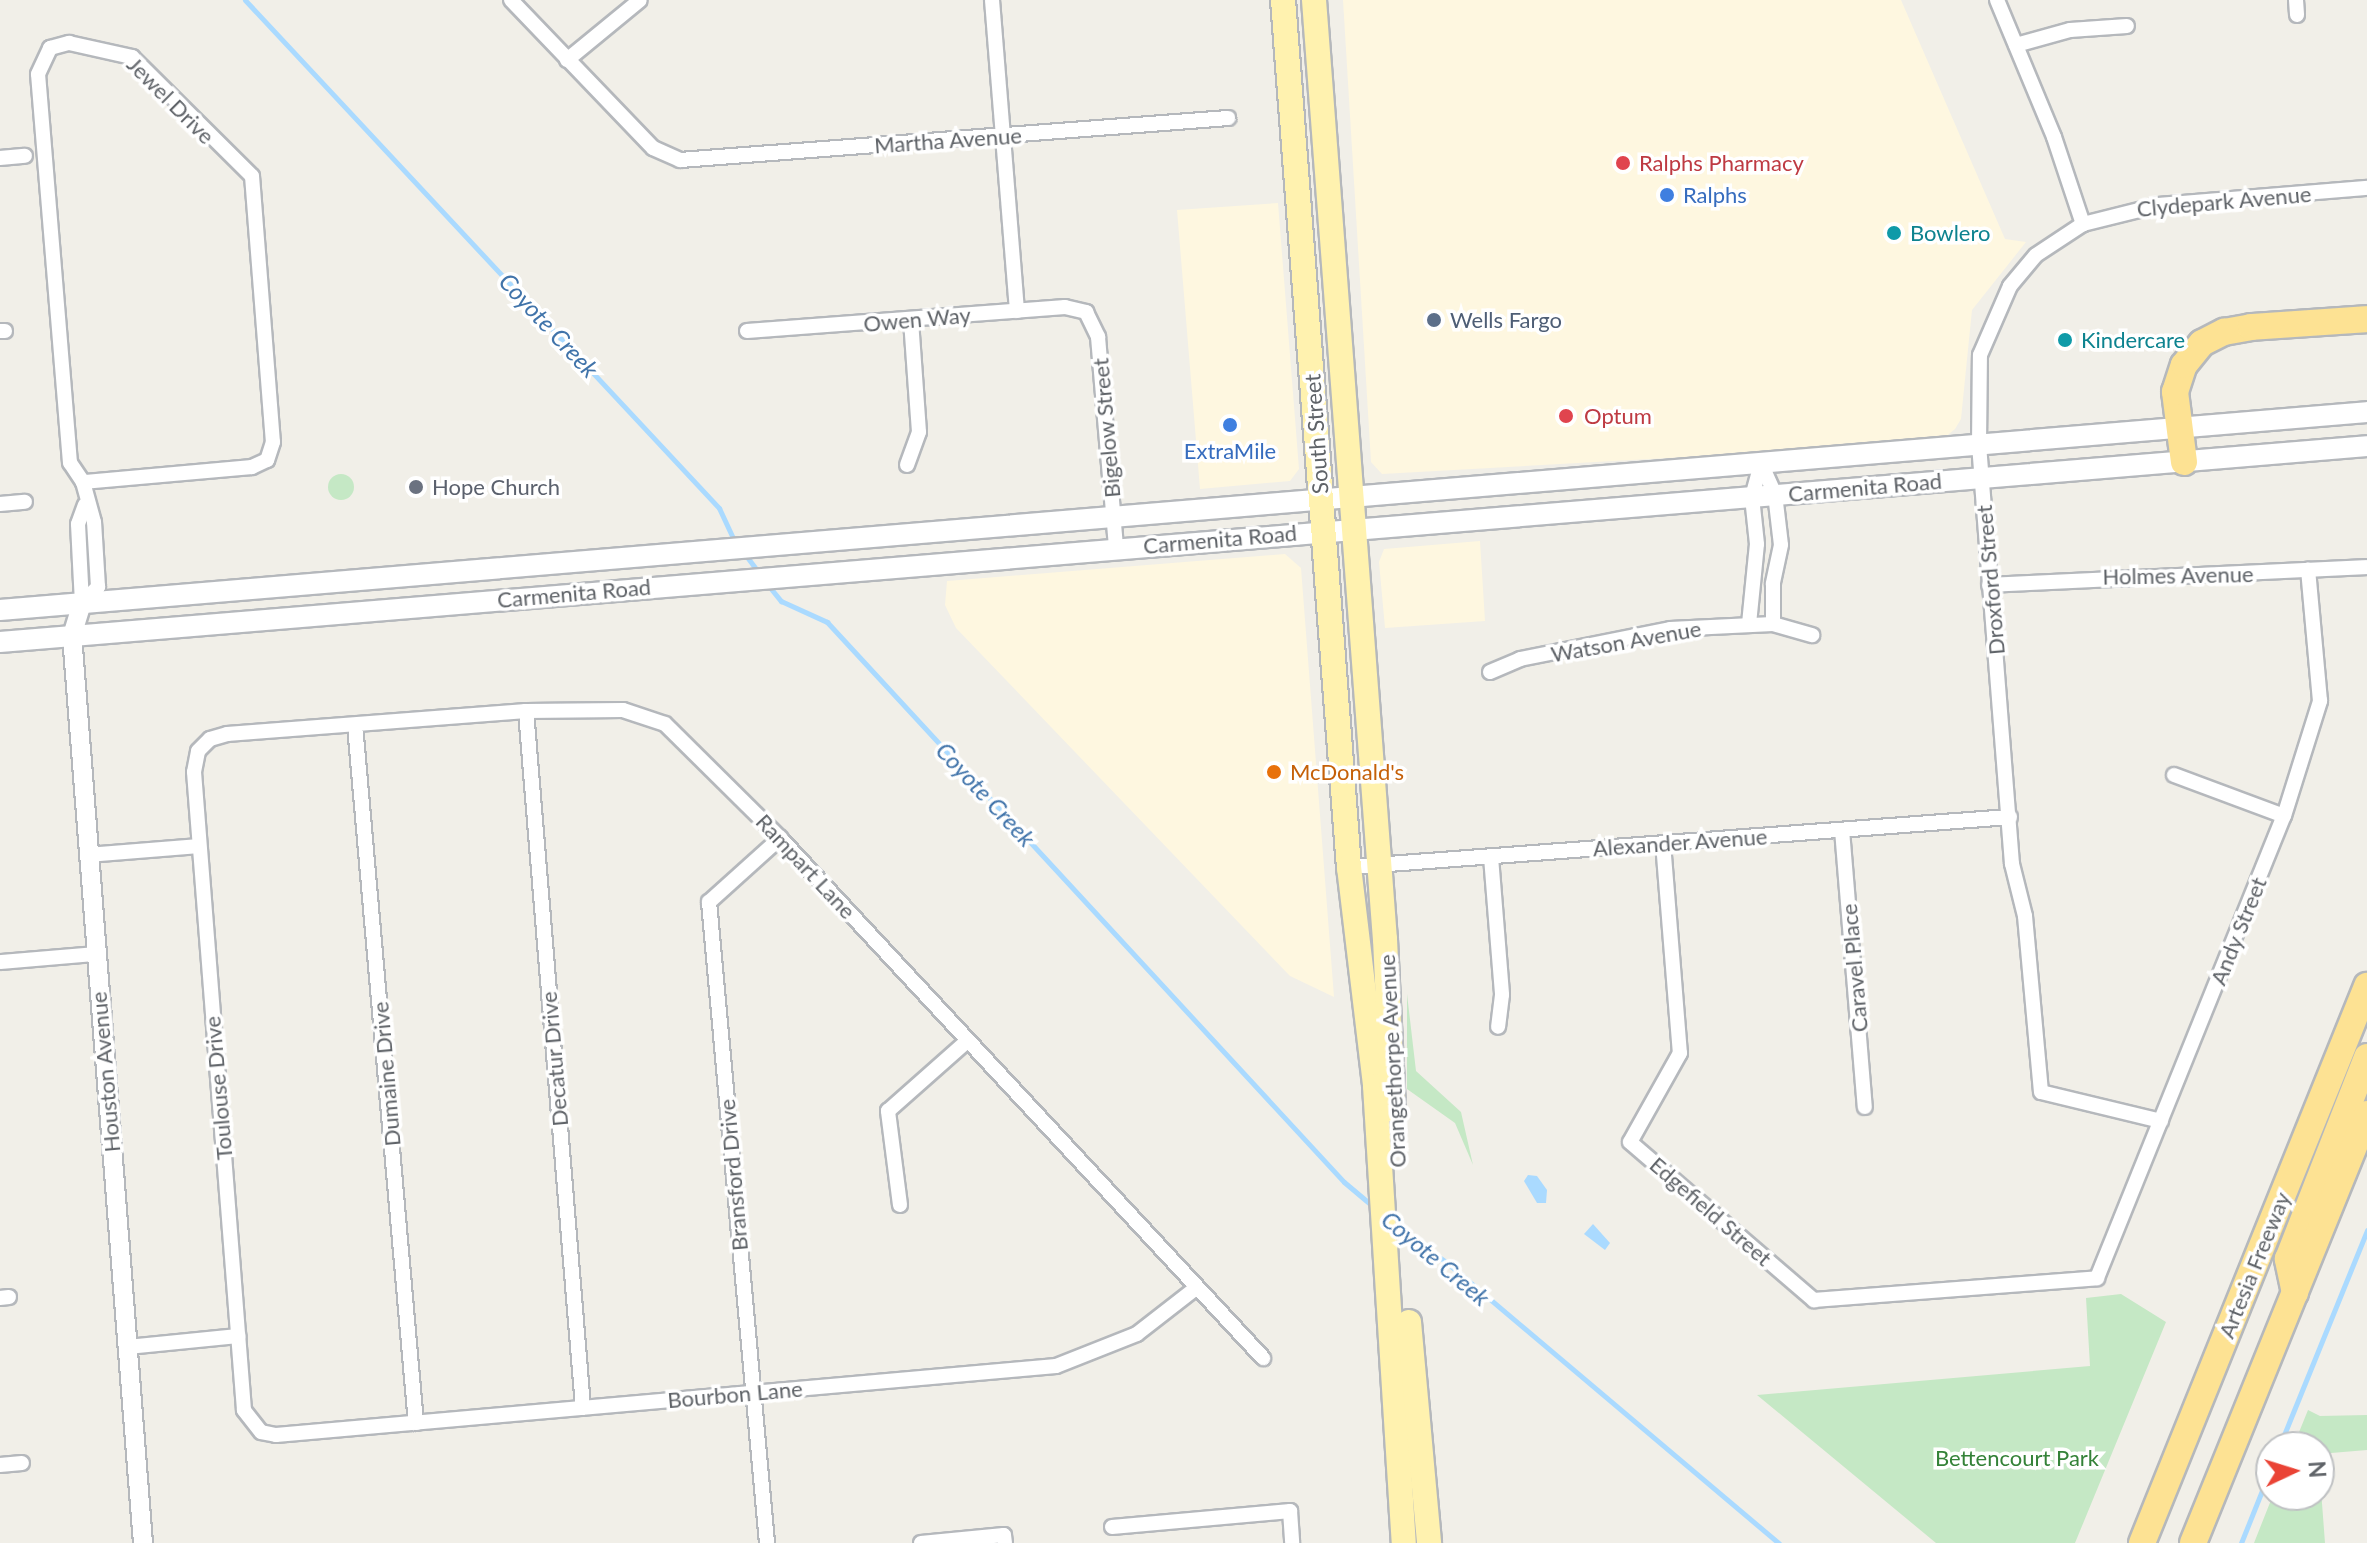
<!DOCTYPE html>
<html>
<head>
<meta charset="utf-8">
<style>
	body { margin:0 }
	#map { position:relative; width:2367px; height:1543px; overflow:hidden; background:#f1efe8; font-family:Lato,sans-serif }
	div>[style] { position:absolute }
	.commercial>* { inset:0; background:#fef7e0 }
	.green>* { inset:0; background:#c5e8c5 }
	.round { border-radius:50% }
	.water>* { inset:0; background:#aadaff }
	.stream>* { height:5px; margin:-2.5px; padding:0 2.5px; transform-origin:2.5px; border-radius:2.5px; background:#aadaff }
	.roads { filter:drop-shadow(2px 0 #b5b8bc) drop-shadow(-2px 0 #b5b8bc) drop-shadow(0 2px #b5b8bc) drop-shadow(0 -2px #b5b8bc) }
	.minor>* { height:14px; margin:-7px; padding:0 7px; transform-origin:7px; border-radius:7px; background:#fff }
	.tertiary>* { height:18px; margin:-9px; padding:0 9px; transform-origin:9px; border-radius:9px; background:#fff }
	.secondary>* { height:20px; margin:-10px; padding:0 10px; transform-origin:10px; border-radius:10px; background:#fff }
	.primary>* { height:24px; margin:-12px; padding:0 12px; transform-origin:12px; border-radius:12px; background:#fff2af }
	.motorway>* { height:26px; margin:-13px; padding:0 13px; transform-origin:13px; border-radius:13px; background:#fde293 }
	.dots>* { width:22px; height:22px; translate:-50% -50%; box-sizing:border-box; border:4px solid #fff; border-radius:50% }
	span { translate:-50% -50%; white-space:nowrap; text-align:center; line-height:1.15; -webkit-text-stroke:7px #fff; paint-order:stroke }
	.street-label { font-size:22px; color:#5f6368 }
	.health-label { font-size:22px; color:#be3a42 }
	.left { translate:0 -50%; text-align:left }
	.shop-label { font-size:22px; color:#366cbe }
	.culture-label { font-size:22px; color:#0d838f }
	.service-label { font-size:22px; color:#4e5e75 }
	.worship-label { font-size:22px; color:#5b616d }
	.food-label { font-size:22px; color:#c56008 }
	.park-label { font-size:22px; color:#348238 }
	.water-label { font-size:24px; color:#4174aa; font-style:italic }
	.north { position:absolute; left:2255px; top:1431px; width:80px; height:80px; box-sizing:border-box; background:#fff; border:2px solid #bfc1c3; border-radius:50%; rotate:86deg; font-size:22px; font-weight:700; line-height:32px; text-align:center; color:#5f6368 }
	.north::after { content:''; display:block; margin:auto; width:28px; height:36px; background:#ea4335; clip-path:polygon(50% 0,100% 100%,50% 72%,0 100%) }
</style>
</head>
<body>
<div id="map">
	<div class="commercial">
		<i style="clip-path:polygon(1343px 0,1901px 0,2005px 239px,2026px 242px,1972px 310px,1961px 419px,1955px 429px,1938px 443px,1382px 474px,1371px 462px)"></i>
		<i style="clip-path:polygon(1278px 203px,1299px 469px,1290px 481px,1200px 489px,1177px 210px)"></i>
		<i style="clip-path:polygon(1480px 541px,1485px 621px,1385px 628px,1379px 562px,1384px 549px)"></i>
		<i style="clip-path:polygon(1285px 554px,1301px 568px,1334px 997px,1290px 976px,956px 628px,945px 605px,947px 581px)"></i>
	</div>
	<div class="green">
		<i class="round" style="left:328px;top:474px;width:26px;height:26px"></i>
		<i style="clip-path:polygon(1407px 994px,1416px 1071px,1461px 1112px,1473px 1165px,1455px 1123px,1407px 1089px)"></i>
		<i style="clip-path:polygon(2121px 1294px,2166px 1322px,2075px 1543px,1936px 1543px,1757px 1395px,2090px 1366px,2086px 1298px)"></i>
		<i style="clip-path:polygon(2308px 1410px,2320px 1416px,2367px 1415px,2367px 1450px,2319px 1454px,2319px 1447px,2293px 1447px)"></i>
		<i style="clip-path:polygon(2319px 1463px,2325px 1543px,2254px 1543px,2273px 1495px,2319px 1495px)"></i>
	</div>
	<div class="water">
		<i style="clip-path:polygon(1528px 1175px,1537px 1176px,1547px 1190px,1546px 1203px,1537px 1203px,1524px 1181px)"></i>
		<i style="clip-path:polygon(1593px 1224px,1610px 1243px,1605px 1250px,1584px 1234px)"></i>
	</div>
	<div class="stream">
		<i style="left:245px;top:0;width:695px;rotate:46.98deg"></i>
		<i style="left:719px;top:508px;width:38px;rotate:65deg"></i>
		<i style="left:744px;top:553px;width:26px;rotate:53deg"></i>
		<i style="left:768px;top:585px;width:21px;rotate:51deg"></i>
		<i style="left:781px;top:601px;width:51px;rotate:24.5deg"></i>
		<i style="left:827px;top:622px;width:762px;rotate:47.29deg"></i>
		<i style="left:1344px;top:1182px;width:40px;rotate:40deg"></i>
		<i style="left:1391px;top:1223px;width:67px;rotate:35.3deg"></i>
		<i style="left:1446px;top:1262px;width:436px;rotate:40.2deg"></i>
		<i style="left:2279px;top:1447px;width:234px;rotate:-67.9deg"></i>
		<i style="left:2241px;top:1543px;width:81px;rotate:-68.2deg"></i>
	</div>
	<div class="roads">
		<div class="minor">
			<i style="left:511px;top:0;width:205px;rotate:46.2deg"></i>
			<i style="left:653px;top:148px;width:30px;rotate:24deg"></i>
			<i style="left:680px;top:160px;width:550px;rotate:-4.38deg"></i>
			<i style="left:992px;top:0;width:312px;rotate:85.4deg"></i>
			<i style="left:1997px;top:0;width:148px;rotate:67.4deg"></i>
			<i style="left:2054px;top:137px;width:92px;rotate:71.6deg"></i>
			<i style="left:2296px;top:0;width:15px;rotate:86deg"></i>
			<i style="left:2016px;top:45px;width:56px;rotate:-15.5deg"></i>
			<i style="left:2070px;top:30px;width:57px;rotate:-4deg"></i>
			<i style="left:567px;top:60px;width:94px;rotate:-39.4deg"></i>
			<i style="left:0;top:158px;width:25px;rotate:-5deg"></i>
			<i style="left:0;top:331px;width:5px"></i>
			<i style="left:747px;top:331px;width:319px;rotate:-4.3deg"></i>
			<i style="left:1065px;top:307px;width:22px;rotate:13deg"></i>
			<i style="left:1086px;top:312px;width:28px;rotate:64deg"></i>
			<i style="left:1098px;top:337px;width:212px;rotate:85.1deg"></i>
			<i style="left:1761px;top:463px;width:34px;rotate:66deg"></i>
			<i style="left:1775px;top:494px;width:51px;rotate:83.3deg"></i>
			<i style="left:1781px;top:545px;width:40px;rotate:102deg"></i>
			<i style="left:1773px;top:584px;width:40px;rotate:90deg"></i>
			<i style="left:907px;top:465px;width:35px;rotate:-70deg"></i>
			<i style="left:919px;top:432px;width:112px;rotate:-94.1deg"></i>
			<i style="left:0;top:504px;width:25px;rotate:-5deg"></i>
			<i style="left:1989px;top:585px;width:378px;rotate:-2.7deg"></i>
			<i style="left:82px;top:603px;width:23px;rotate:-45deg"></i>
			<i style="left:98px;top:587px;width:65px;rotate:-93.5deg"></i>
			<i style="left:94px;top:522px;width:41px;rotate:-105.4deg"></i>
			<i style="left:83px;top:482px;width:23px;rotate:-124deg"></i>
			<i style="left:70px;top:463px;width:390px;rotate:-94.7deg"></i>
			<i style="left:38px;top:74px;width:29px;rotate:-65deg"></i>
			<i style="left:50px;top:48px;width:20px;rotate:-15deg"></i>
			<i style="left:69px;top:43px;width:65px;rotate:12.5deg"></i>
			<i style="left:132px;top:57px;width:169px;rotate:44.8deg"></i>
			<i style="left:252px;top:176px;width:267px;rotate:85.5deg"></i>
			<i style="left:273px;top:442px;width:19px;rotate:108deg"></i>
			<i style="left:267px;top:460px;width:17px;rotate:155deg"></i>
			<i style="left:252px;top:467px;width:170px;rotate:174.9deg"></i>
			<i style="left:82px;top:603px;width:79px;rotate:-92.9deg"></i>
			<i style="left:78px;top:524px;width:20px;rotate:-70deg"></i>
			<i style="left:1749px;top:624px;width:80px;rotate:-84.3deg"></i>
			<i style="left:1757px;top:544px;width:47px;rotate:-96.1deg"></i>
			<i style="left:1752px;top:497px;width:35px;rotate:-75deg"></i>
			<i style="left:1490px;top:672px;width:33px;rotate:-23deg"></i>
			<i style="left:1520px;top:659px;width:153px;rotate:-11.3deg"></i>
			<i style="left:1670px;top:629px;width:103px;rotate:-2.8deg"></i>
			<i style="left:1773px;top:624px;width:41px;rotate:15.8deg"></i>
			<i style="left:526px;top:711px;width:699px;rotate:85.32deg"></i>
			<i style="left:355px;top:725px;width:701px;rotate:85.01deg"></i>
			<i style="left:2174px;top:775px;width:117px;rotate:20.4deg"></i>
			<i style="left:1842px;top:830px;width:278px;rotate:85.3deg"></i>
			<i style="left:1663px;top:843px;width:211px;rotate:85.4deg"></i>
			<i style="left:1680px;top:1053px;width:102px;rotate:119.3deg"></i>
			<i style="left:1630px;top:1142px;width:243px;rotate:40.7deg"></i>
			<i style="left:1814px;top:1300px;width:284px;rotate:-4.4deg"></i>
			<i style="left:2097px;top:1278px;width:498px;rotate:-68deg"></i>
			<i style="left:2284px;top:816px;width:121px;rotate:-72.6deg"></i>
			<i style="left:2320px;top:701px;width:132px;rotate:-95.2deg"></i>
			<i style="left:88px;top:855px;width:111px;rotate:-4.6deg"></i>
			<i style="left:1491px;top:857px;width:138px;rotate:85.4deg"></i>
			<i style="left:1502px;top:995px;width:32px;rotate:97deg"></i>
			<i style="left:1349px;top:867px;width:663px;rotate:-4.33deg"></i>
			<i style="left:0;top:962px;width:96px;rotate:-4.8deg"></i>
			<i style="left:2161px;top:1121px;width:123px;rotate:-166.4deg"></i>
			<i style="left:2041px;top:1092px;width:177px;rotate:-95.2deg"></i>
			<i style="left:2025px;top:916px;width:54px;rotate:-104deg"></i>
			<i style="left:2012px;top:864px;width:420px;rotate:-94.5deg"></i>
			<i style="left:1979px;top:445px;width:90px;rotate:-89.4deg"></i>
			<i style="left:1980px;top:355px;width:75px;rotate:-66.5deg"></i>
			<i style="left:2010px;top:286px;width:40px;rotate:-50deg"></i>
			<i style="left:2036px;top:255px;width:56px;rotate:-33.4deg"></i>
			<i style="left:2083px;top:224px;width:78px;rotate:-14deg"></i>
			<i style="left:2159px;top:205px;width:209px;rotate:-4.7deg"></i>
			<i style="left:900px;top:1205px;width:95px;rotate:-97.3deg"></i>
			<i style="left:888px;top:1111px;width:106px;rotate:-41.5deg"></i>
			<i style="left:1196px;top:1288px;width:75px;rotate:142.1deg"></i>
			<i style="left:1137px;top:1334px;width:87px;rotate:158.4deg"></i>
			<i style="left:1056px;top:1366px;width:783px;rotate:174.94deg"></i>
			<i style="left:276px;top:1435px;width:15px;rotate:-169deg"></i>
			<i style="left:261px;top:1432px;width:28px;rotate:-128deg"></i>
			<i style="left:244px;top:1410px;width:640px;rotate:-94.48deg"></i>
			<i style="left:194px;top:772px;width:21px;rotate:-79deg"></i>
			<i style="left:198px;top:751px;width:17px;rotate:-45deg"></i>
			<i style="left:210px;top:739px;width:18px;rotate:-16deg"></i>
			<i style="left:227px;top:734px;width:300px;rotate:-4.4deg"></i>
			<i style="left:526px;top:711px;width:97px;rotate:-0.6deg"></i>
			<i style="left:623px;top:710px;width:44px;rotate:18.4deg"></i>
			<i style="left:665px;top:724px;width:162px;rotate:44.7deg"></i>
			<i style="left:780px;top:838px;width:710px;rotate:47.11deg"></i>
			<i style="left:0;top:1298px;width:9px;rotate:-6deg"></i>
			<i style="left:127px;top:1347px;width:112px;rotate:-5.7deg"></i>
			<i style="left:0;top:1465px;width:22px;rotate:-5deg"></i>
			<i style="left:1112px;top:1527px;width:179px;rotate:-5.1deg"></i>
			<i style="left:1290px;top:1511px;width:32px;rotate:86deg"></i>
			<i style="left:767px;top:1543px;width:644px;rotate:-95.17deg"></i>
			<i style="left:709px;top:902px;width:96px;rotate:-42deg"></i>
			<i style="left:921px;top:1543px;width:83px;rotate:-5.5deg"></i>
			<i style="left:1004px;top:1535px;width:8px;rotate:83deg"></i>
		</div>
		<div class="tertiary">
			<i style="left:82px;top:603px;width:34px;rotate:107deg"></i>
			<i style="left:72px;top:635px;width:911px;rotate:85.53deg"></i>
		</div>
		<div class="secondary">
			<i style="left:0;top:610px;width:2375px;rotate:-4.78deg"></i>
			<i style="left:0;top:642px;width:2375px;rotate:-4.73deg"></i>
		</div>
		<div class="primary">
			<i style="left:1283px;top:0;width:870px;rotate:85.65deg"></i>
			<i style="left:1349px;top:867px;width:221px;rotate:83.2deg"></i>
			<i style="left:1375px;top:1086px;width:458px;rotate:86.4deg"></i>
			<i style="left:1314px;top:0;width:942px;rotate:85.68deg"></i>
			<i style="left:1385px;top:939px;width:171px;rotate:87.3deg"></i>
			<i style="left:1409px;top:1322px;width:222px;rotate:84.8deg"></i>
		</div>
		<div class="motorway">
			<i style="left:2184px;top:462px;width:71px;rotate:-97.3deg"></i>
			<i style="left:2175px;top:392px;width:28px;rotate:-72deg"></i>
			<i style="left:2184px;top:365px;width:28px;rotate:-51deg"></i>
			<i style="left:2202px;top:343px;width:25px;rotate:-27deg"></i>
			<i style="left:2224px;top:332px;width:27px;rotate:-10deg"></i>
			<i style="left:2251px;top:327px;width:116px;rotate:-3.9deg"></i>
			<i style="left:2295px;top:1293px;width:35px;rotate:-102deg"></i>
			<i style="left:2288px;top:1259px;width:217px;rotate:-68.6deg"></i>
			<i style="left:2142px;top:1543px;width:601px;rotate:-68deg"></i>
			<i style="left:2193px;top:1543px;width:463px;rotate:-67.9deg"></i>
		</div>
	</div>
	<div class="dots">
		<i style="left:1623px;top:163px;background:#e0444e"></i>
		<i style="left:1667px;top:195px;background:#3f7fe0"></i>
		<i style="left:1894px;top:233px;background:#0f9aa8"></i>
		<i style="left:1434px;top:320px;background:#5c6f8a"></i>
		<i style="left:2065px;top:340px;background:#0f9aa8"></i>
		<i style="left:1566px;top:416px;background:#e0444e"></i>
		<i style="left:1230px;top:425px;background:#3f7fe0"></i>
		<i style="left:416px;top:487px;background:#6b7280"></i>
		<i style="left:1274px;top:772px;background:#e8710a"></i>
	</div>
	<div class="street-label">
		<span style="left:171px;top:100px;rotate:45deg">Jewel Drive</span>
		<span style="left:948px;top:140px;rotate:-4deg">Martha Avenue</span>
		<span style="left:2224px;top:201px;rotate:-5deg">Clydepark Avenue</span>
		<span style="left:917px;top:319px;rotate:-5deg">Owen Way</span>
		<span style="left:1106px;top:428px;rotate:-95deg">Bigelow Street</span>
		<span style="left:1316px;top:434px;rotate:-94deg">South Street</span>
		<span style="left:1865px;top:487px;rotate:-5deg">Carmenita Road</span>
		<span style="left:1220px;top:539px;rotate:-5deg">Carmenita Road</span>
		<span style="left:2178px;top:575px;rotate:-1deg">Holmes Avenue</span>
		<span style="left:1990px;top:580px;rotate:-95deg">Droxford Street</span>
		<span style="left:574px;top:593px;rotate:-5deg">Carmenita Road</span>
		<span style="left:1626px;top:641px;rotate:-10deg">Watson Avenue</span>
		<span style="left:1680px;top:842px;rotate:-4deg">Alexander Avenue</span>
		<span style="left:806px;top:866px;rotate:47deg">Rampart Lane</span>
		<span style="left:2238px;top:931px;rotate:-68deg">Andy Street</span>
		<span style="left:1854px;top:968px;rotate:-95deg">Caravel Place</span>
		<span style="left:554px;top:1059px;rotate:-95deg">Decatur Drive</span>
		<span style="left:1392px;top:1061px;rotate:-93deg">Orangethorpe Avenue</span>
		<span style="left:105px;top:1072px;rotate:-95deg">Houston Avenue</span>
		<span style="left:386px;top:1074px;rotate:-95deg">Dumaine Drive</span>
		<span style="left:218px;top:1088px;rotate:-95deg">Toulouse Drive</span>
		<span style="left:733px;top:1175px;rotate:-95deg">Bransford Drive</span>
		<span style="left:1711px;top:1211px;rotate:41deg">Edgefield Street</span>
		<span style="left:2254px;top:1265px;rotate:-68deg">Artesia Freeway</span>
		<span style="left:735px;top:1394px;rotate:-5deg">Bourbon Lane</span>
	</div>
	<div class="health-label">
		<span class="left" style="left:1639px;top:163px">Ralphs Pharmacy</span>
		<span class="left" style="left:1584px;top:416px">Optum</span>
	</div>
	<div class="shop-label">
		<span class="left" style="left:1683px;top:195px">Ralphs</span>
		<span style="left:1230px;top:451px">ExtraMile</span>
	</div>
	<div class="culture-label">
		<span class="left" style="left:1910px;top:233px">Bowlero</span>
		<span class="left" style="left:2081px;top:340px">Kindercare</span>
	</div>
	<div class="service-label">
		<span class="left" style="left:1450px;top:320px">Wells Fargo</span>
	</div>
	<div class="worship-label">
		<span class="left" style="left:432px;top:487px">Hope Church</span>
	</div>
	<div class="food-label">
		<span class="left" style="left:1290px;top:772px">McDonald's</span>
	</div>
	<div class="park-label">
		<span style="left:2017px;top:1458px">Bettencourt Park</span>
	</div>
	<div class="water-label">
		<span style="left:549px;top:325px;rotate:47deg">Coyote Creek</span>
		<span style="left:986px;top:794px;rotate:47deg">Coyote Creek</span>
		<span style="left:1436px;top:1258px;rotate:40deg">Coyote Creek</span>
	</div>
	<div class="north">N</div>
</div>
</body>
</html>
